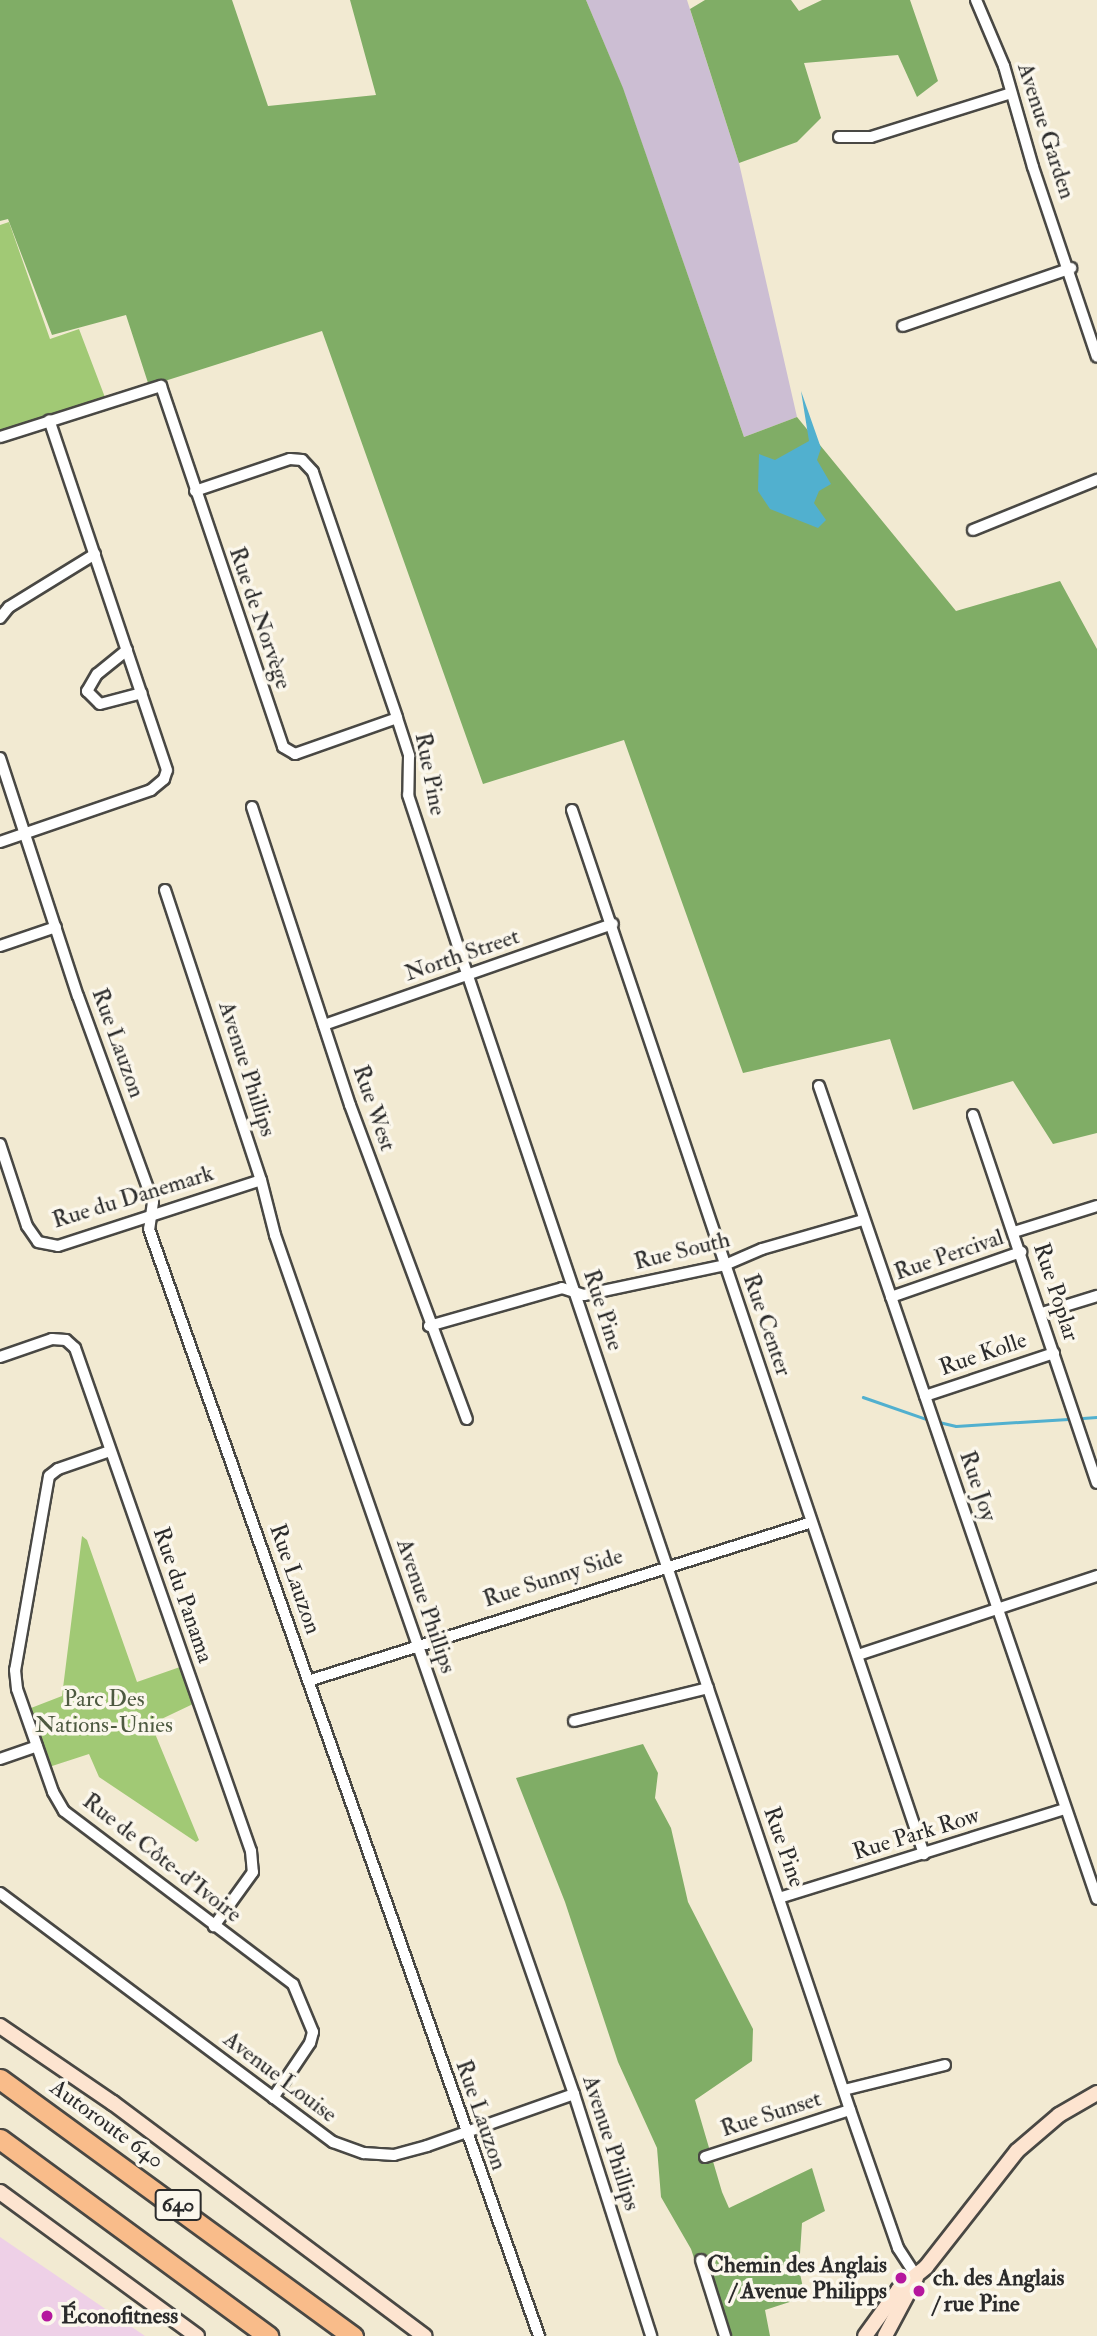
<!DOCTYPE html>
<html>
<head>
<meta charset="utf-8">
<style>
	body { margin:0 }
	#map { position:relative; width:1097px; height:2336px; overflow:hidden; background:#f2ead2; font-family:"IM FELL Double Pica",serif }
	div>[style] { position:absolute }
	.built>* { inset:0; background:#eed0e7 }
	.industrial>* { inset:0; background:#ccbed3 }
	.green>* { inset:0; background:#a1c975 }
	.forest>* { inset:0; background:#80ad66 }
	.water>* { inset:0; background:#51b0cf }
	.stream>* { height:2.5px; margin:-1.25px; padding:0 1.25px; transform-origin:1.25px; border-radius:1.25px; background:#51b0cf }
	.roads { filter:drop-shadow(2px 0 #494844) drop-shadow(-2px 0 #494844) drop-shadow(0 2px #494844) drop-shadow(0 -2px #494844) }
	.street>* { height:10px; margin:-5px; padding:0 5px; transform-origin:5px; border-radius:5px; background:#fff }
	.secondary>* { height:14px; margin:-7px; padding:0 7px; transform-origin:7px; border-radius:7px; background:#fde4d0 }
	.highway>* { height:19px; margin:-9.5px; padding:0 9.5px; transform-origin:9.5px; border-radius:9.5px; background:#f9bc8a }
	.dots>* { width:19px; height:19px; translate:-50% -50%; box-sizing:border-box; border:4px solid #fbf7ec; border-radius:50% }
	span { translate:-50% -50%; white-space:nowrap; text-align:center; line-height:1.15; -webkit-text-stroke:7px #fbf7ec; paint-order:stroke }
	.shield-label span { padding:2px 5px; background:#fbf7ec; border:2px solid; border-radius:5px; -webkit-text-stroke-width:0 }
	.shield-label { font-size:21px; color:#2b2b2b; font-weight:700 }
	.street-label { font-size:23px; color:#2b2b2b }
	.park-label { font-size:23px; color:#4e5a41 }
	.poi-label { font-size:23px; color:#2b2b2b; font-weight:700 }
	.right { translate:-100% -50%; text-align:right }
	.left { translate:0 -50%; text-align:left }
</style>
</head>
<body>
<div id="map">
	<div class="built">
		<i style="clip-path:polygon(0 2237px,145px 2336px,0 2336px)"></i>
	</div>
	<div class="industrial">
		<i style="clip-path:polygon(586px 0,687px 0,739px 163px,797px 417px,744px 437px,623px 89px)"></i>
	</div>
	<div class="green">
		<i style="clip-path:polygon(9px 222px,50px 339px,79px 329px,106px 400px,0 437px,0 225px)"></i>
		<i style="clip-path:polygon(82px 1536px,87px 1540px,137px 1682px,180px 1667px,193px 1704px,151px 1724px,199px 1840px,196px 1842px,99px 1777px,89px 1754px,49px 1767px,31px 1708px,62px 1696px)"></i>
	</div>
	<div class="forest">
		<i style="clip-path:polygon(0 0,232px 0,268px 106px,376px 95px,350px 0,586px 0,623px 88px,744px 437px,797px 417px,956px 611px,1060px 581px,1097px 649px,1097px 1133px,1053px 1144px,1013px 1081px,913px 1110px,890px 1039px,743px 1073px,624px 740px,483px 784px,322px 331px,149px 386px,126px 315px,52px 335px,8px 219px,0 221px)"></i>
		<i style="clip-path:polygon(705px 0,791px 0,799px 11px,822px 0,910px 0,938px 81px,917px 97px,898px 55px,804px 63px,821px 118px,797px 142px,739px 163px,690px 9px)"></i>
		<i style="clip-path:polygon(643px 1744px,658px 1773px,655px 1798px,671px 1828px,688px 1902px,753px 2029px,752px 2061px,695px 2100px,722px 2192px,729px 2208px,812px 2168px,825px 2211px,802px 2223px,799px 2269px,805px 2297px,765px 2310px,770px 2336px,720px 2336px,691px 2249px,661px 2197px,657px 2148px,618px 2062px,565px 1902px,516px 1778px)"></i>
	</div>
	<div class="water">
		<i style="clip-path:polygon(801px 391px,821px 448px,817px 460px,831px 484px,819px 491px,814px 503px,826px 520px,818px 528px,770px 509px,758px 491px,759px 454px,775px 460px,809px 441px)"></i>
	</div>
	<div class="stream">
		<i style="left:863px;top:1397px;width:70px;rotate:19.2deg"></i>
		<i style="left:1083px;top:1418px;width:14px;rotate:-4deg"></i>
		<i style="left:939px;top:1422px;width:17px;rotate:13deg"></i>
		<i style="left:956px;top:1426px;width:112px;rotate:-3.6deg"></i>
	</div>
	<div class="roads">
		<div class="street">
			<i style="left:976px;top:0;width:72px;rotate:67deg"></i>
			<i style="left:1004px;top:66px;width:105px;rotate:74deg"></i>
			<i style="left:1033px;top:167px;width:200px;rotate:71.4deg"></i>
			<i style="left:839px;top:137px;width:32px"></i>
			<i style="left:871px;top:137px;width:147px;rotate:-17.4deg"></i>
			<i style="left:903px;top:326px;width:178px;rotate:-19deg"></i>
			<i style="left:0;top:437px;width:169px;rotate:-17.6deg"></i>
			<i style="left:161px;top:386px;width:381px;rotate:71.3deg"></i>
			<i style="left:283px;top:747px;width:14px;rotate:30deg"></i>
			<i style="left:295px;top:754px;width:108px;rotate:-19.4deg"></i>
			<i style="left:195px;top:491px;width:100px;rotate:-18.6deg"></i>
			<i style="left:290px;top:459px;width:12px;rotate:5deg"></i>
			<i style="left:302px;top:460px;width:16px;rotate:47deg"></i>
			<i style="left:313px;top:472px;width:260px;rotate:71.1deg"></i>
			<i style="left:397px;top:718px;width:40px;rotate:72deg"></i>
			<i style="left:409px;top:756px;width:39px;rotate:91deg"></i>
			<i style="left:408px;top:795px;width:191px;rotate:71.7deg"></i>
			<i style="left:468px;top:976px;width:1197px;rotate:71.38deg"></i>
			<i style="left:850px;top:2110px;width:146px;rotate:70.8deg"></i>
			<i style="left:898px;top:2248px;width:35px;rotate:57deg"></i>
			<i style="left:973px;top:530px;width:134px;rotate:-22deg"></i>
			<i style="left:0;top:618px;width:14px;rotate:-51deg"></i>
			<i style="left:9px;top:607px;width:101px;rotate:-31.6deg"></i>
			<i style="left:127px;top:650px;width:38px;rotate:141deg"></i>
			<i style="left:97px;top:674px;width:20px;rotate:120deg"></i>
			<i style="left:87px;top:691px;width:18px;rotate:45deg"></i>
			<i style="left:100px;top:704px;width:43px;rotate:-14.7deg"></i>
			<i style="left:0;top:758px;width:250px;rotate:71.9deg"></i>
			<i style="left:78px;top:996px;width:219px;rotate:70deg"></i>
			<i style="left:153px;top:1202px;width:27px;rotate:98deg"></i>
			<i style="left:149px;top:1229px;width:1174px;rotate:70.59deg"></i>
			<i style="left:252px;top:807px;width:314px;rotate:71.8deg"></i>
			<i style="left:350px;top:1105px;width:335px;rotate:69.6deg"></i>
			<i style="left:572px;top:810px;width:1102px;rotate:71.37deg"></i>
			<i style="left:0;top:842px;width:160px;rotate:-19deg"></i>
			<i style="left:151px;top:790px;width:17px;rotate:-40deg"></i>
			<i style="left:164px;top:779px;width:9px;rotate:-72deg"></i>
			<i style="left:167px;top:770px;width:369px;rotate:-108.6deg"></i>
			<i style="left:165px;top:890px;width:305px;rotate:71.7deg"></i>
			<i style="left:261px;top:1180px;width:57px;rotate:75.7deg"></i>
			<i style="left:275px;top:1235px;width:910px;rotate:70.81deg"></i>
			<i style="left:574px;top:2094px;width:254px;rotate:72.3deg"></i>
			<i style="left:0;top:946px;width:59px;rotate:-18.7deg"></i>
			<i style="left:324px;top:1025px;width:306px;rotate:-19.3deg"></i>
			<i style="left:819px;top:1086px;width:859px;rotate:71.12deg"></i>
			<i style="left:973px;top:1115px;width:388px;rotate:71.4deg"></i>
			<i style="left:0;top:1144px;width:86px;rotate:71.8deg"></i>
			<i style="left:27px;top:1226px;width:19px;rotate:55deg"></i>
			<i style="left:38px;top:1242px;width:20px;rotate:11deg"></i>
			<i style="left:58px;top:1246px;width:213px;rotate:-18deg"></i>
			<i style="left:1014px;top:1232px;width:87px;rotate:-17.4deg"></i>
			<i style="left:891px;top:1297px;width:138px;rotate:-19.1deg"></i>
			<i style="left:1042px;top:1313px;width:58px;rotate:-17.2deg"></i>
			<i style="left:429px;top:1326px;width:138px;rotate:-15.9deg"></i>
			<i style="left:562px;top:1288px;width:23px;rotate:18deg"></i>
			<i style="left:584px;top:1295px;width:144px;rotate:-12deg"></i>
			<i style="left:725px;top:1265px;width:40px;rotate:-23.4deg"></i>
			<i style="left:762px;top:1249px;width:105px;rotate:-16deg"></i>
			<i style="left:0;top:1357px;width:55px;rotate:-19.1deg"></i>
			<i style="left:52px;top:1339px;width:14px;rotate:4deg"></i>
			<i style="left:66px;top:1340px;width:12px;rotate:42deg"></i>
			<i style="left:75px;top:1348px;width:533px;rotate:70.72deg"></i>
			<i style="left:251px;top:1851px;width:21px;rotate:85deg"></i>
			<i style="left:253px;top:1872px;width:67px;rotate:125.8deg"></i>
			<i style="left:925px;top:1396px;width:136px;rotate:-18.4deg"></i>
			<i style="left:110px;top:1451px;width:55px;rotate:160.9deg"></i>
			<i style="left:58px;top:1469px;width:11px;rotate:142deg"></i>
			<i style="left:49px;top:1476px;width:197px;rotate:99.9deg"></i>
			<i style="left:15px;top:1670px;width:19px;rotate:84deg"></i>
			<i style="left:17px;top:1689px;width:109px;rotate:70.7deg"></i>
			<i style="left:53px;top:1792px;width:22px;rotate:60deg"></i>
			<i style="left:64px;top:1811px;width:287px;rotate:37.1deg"></i>
			<i style="left:293px;top:1984px;width:52px;rotate:67.4deg"></i>
			<i style="left:313px;top:2032px;width:11px;rotate:105deg"></i>
			<i style="left:310px;top:2043px;width:66px;rotate:123.9deg"></i>
			<i style="left:858px;top:1655px;width:252px;rotate:-18.3deg"></i>
			<i style="left:308px;top:1681px;width:528px;rotate:-17.51deg"></i>
			<i style="left:574px;top:1721px;width:138px;rotate:-13.8deg"></i>
			<i style="left:0;top:1759px;width:39px;rotate:-19deg"></i>
			<i style="left:0;top:1893px;width:416px;rotate:36.8deg"></i>
			<i style="left:333px;top:2142px;width:33px;rotate:20deg"></i>
			<i style="left:364px;top:2153px;width:30px;rotate:4deg"></i>
			<i style="left:394px;top:2155px;width:34px;rotate:-15deg"></i>
			<i style="left:427px;top:2146px;width:156px;rotate:-19.5deg"></i>
			<i style="left:779px;top:1898px;width:300px;rotate:-17.3deg"></i>
			<i style="left:844px;top:2090px;width:104px;rotate:-13.9deg"></i>
			<i style="left:705px;top:2157px;width:152px;rotate:-18deg"></i>
			<i style="left:701px;top:2260px;width:80px;rotate:72.5deg"></i>
		</div>
		<div class="secondary">
			<i style="left:0;top:2026px;width:137px;rotate:34.3deg"></i>
			<i style="left:113px;top:2103px;width:389px;rotate:36.8deg"></i>
			<i style="left:0;top:2192px;width:244px;rotate:36.2deg"></i>
			<i style="left:865px;top:2336px;width:58px;rotate:-54.1deg"></i>
			<i style="left:899px;top:2289px;width:35px;rotate:-39deg"></i>
			<i style="left:926px;top:2267px;width:147px;rotate:-51.9deg"></i>
			<i style="left:1017px;top:2151px;width:55px;rotate:-40.6deg"></i>
			<i style="left:1059px;top:2115px;width:44px;rotate:-30.1deg"></i>
			<i style="left:885px;top:2336px;width:66px;rotate:-61.9deg"></i>
		</div>
		<div class="highway">
			<i style="left:0;top:2079px;width:437px;rotate:36.1deg"></i>
			<i style="left:0;top:2139px;width:333px;rotate:36.3deg"></i>
		</div>
	</div>
	<div class="dots">
		<i style="left:901px;top:2278px;background:#b5179e"></i>
		<i style="left:919px;top:2291px;background:#b5179e"></i>
		<i style="left:47px;top:2316px;background:#b5179e"></i>
	</div>
	<div class="shield-label">
		<span style="left:178px;top:2205px">640</span>
	</div>
	<div class="street-label">
		<span style="left:1046px;top:131px;rotate:72deg">Avenue Garden</span>
		<span style="left:260px;top:618px;rotate:71deg">Rue de Norvège</span>
		<span style="left:430px;top:774px;rotate:79deg">Rue Pine</span>
		<span style="left:462px;top:955px;rotate:-19deg">North Street</span>
		<span style="left:118px;top:1043px;rotate:70deg">Rue Lauzon</span>
		<span style="left:247px;top:1069px;rotate:72deg">Avenue Phillips</span>
		<span style="left:374px;top:1108px;rotate:71deg">Rue West</span>
		<span style="left:133px;top:1197px;rotate:-17deg">Rue du Danemark</span>
		<span style="left:682px;top:1251px;rotate:-14deg">Rue South</span>
		<span style="left:949px;top:1255px;rotate:-19deg">Rue Percival</span>
		<span style="left:1056px;top:1292px;rotate:72deg">Rue Poplar</span>
		<span style="left:603px;top:1310px;rotate:72deg">Rue Pine</span>
		<span style="left:767px;top:1325px;rotate:71deg">Rue Center</span>
		<span style="left:983px;top:1354px;rotate:-19deg">Rue Kolle</span>
		<span style="left:978px;top:1486px;rotate:71deg">Rue Joy</span>
		<span style="left:553px;top:1578px;rotate:-18deg">Rue Sunny Side</span>
		<span style="left:295px;top:1579px;rotate:71deg">Rue Lauzon</span>
		<span style="left:183px;top:1595px;rotate:71deg">Rue du Panama</span>
		<span style="left:426px;top:1606px;rotate:71deg">Avenue Phillips</span>
		<span style="left:916px;top:1834px;rotate:-17deg">Rue Park Row</span>
		<span style="left:784px;top:1847px;rotate:71deg">Rue Pine</span>
		<span style="left:162px;top:1858px;rotate:38deg">Rue de Côte-d'Ivoire</span>
		<span style="left:280px;top:2077px;rotate:37deg">Avenue Louise</span>
		<span style="left:771px;top:2114px;rotate:-18deg">Rue Sunset</span>
		<span style="left:481px;top:2115px;rotate:71deg">Rue Lauzon</span>
		<span style="left:107px;top:2124px;rotate:36deg">Autoroute 640</span>
		<span style="left:611px;top:2143px;rotate:72deg">Avenue Phillips</span>
	</div>
	<div class="park-label">
		<span style="left:104px;top:1712px">Parc Des<br>Nations-Unies</span>
	</div>
	<div class="poi-label">
		<span class="right" style="left:887px;top:2278px">Chemin des Anglais<br>/ Avenue Philipps</span>
		<span class="left" style="left:933px;top:2291px">ch. des Anglais<br>/ rue Pine</span>
		<span class="left" style="left:61px;top:2316px">Éconofitness</span>
	</div>
</div>
</body>
</html>
